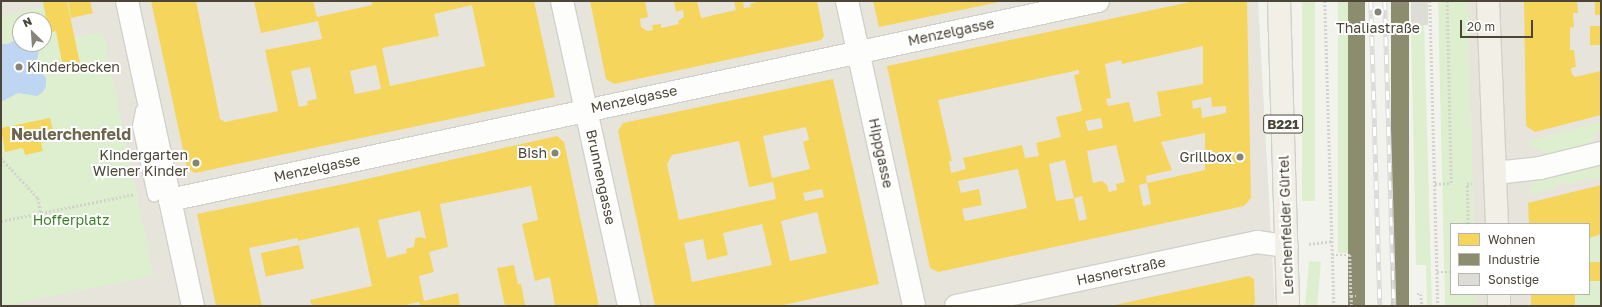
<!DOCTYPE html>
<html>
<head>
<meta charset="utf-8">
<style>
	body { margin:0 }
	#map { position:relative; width:1602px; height:307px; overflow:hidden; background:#f3f3ee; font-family:"Golos Text",sans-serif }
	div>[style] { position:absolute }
	.residential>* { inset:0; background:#e7e5db }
	.green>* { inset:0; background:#ddefce; transform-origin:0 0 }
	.water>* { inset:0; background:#bed6f2 }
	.homes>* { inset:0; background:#f6d55c; transform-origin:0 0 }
	.industry>* { inset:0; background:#8c8c6e; transform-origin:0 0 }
	.building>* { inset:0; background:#dddcd6; transform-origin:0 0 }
	.path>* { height:2.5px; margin-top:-1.25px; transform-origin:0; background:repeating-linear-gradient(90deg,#d3d2cc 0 2px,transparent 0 4px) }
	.roads { filter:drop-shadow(1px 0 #d1d1cb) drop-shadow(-1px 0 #d1d1cb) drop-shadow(0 1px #d1d1cb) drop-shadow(0 -1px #d1d1cb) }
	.lane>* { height:12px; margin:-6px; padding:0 6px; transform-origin:6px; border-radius:6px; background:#fdfdfc }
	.street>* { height:22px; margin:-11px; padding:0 11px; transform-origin:11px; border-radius:11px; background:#fdfdfc }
	.primary>* { height:22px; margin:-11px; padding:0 11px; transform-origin:11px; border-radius:11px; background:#f2f0e6 }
	.rail>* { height:4.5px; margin-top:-2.25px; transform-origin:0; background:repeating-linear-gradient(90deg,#fff 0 9px,#dbdbda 0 18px); box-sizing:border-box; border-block:1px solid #dbdbda }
	.dots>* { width:11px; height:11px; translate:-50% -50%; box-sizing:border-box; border:2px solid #fff; border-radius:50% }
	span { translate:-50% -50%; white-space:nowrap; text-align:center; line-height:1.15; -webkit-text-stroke:4px #fff; paint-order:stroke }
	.shield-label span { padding:1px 3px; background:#fff; border:1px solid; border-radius:3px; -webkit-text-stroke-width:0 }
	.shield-label { font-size:13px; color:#4b4638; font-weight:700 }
	.poi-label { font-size:14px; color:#4b4638 }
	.left { translate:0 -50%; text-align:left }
	.right { translate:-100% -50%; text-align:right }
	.street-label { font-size:14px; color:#4b4638 }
	.park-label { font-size:14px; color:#3e8028 }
	.quarter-label { font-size:16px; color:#6e664f; font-weight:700 }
	.frame { position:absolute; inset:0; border:2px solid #4b4638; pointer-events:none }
	.legend { position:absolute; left:1450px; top:223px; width:140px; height:72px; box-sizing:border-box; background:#fff; border:1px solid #b7b5af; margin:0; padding:5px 7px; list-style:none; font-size:12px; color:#4b4638 }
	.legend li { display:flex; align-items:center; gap:8px; height:20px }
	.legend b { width:20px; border:1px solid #b7b5af }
	.north { position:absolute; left:12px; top:12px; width:40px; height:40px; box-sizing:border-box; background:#fff; border:1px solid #b7b5af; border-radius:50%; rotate:335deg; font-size:11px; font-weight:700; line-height:16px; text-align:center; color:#4b4638 }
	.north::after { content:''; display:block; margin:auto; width:14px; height:18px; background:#868378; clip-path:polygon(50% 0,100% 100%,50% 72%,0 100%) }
	.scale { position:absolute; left:1460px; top:20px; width:73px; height:18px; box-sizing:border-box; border:2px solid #4b4638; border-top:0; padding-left:5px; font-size:12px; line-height:14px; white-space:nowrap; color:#4b4638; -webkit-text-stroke:3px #fff; paint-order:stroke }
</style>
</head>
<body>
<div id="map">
	<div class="residential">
		<i style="clip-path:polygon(evenodd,1px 1px,1258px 1px,1275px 306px,1px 306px,1px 1px,20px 20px,44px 20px,44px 44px,20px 44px,20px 20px)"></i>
		<i style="clip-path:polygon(evenodd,1445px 1px,1601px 1px,1601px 306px,1450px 306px,1445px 1px,1451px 224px,1589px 224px,1589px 294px,1451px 294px,1451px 224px)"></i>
	</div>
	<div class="green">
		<i style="clip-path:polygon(evenodd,47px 1px,67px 1px,74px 37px,103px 33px,154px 276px,1px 306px,1px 16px,43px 7px,43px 2px,47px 1px,20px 20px,44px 20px,44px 44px,20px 44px,20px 20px)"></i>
		<i style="left:1302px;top:1px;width:13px;height:200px"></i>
		<i style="left:1338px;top:1px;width:10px;height:252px"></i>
		<i style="clip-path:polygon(1438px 1px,1468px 1px,1474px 224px,1451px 224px,1451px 294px,1476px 294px,1476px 306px,1445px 306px)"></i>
		<i style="clip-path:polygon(1424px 24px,1432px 306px,1427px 306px,1426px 265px,1416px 265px,1411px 25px)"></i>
		<i style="clip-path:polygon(1601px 122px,1601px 127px,1590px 145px,1550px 156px,1527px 143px,1528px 141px)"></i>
		<i style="clip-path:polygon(1601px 157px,1601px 177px,1570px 184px,1565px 183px,1557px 185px,1554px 188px,1529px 194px,1528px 192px,1540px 173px)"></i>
		<i style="clip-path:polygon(1601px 234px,1601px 262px,1589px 263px,1589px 238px)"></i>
		<i style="left:1309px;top:261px;width:12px;height:45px;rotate:5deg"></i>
		<i style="clip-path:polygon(1589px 281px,1601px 281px,1601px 306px,1575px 306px,1575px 294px,1589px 294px)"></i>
	</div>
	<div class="water">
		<i style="clip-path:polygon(20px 37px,20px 44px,38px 44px,39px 50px,36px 65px,46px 78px,46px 86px,43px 92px,37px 96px,18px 93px,1px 102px,1px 44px,8px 44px)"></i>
	</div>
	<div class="homes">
		<i style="clip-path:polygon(40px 1px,67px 1px,80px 64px,77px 70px,64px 73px,56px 31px,49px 33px,43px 2px)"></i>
		<i style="clip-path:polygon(68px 1px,90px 1px,93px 13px,71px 18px)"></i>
		<i style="clip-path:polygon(evenodd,151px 1px,196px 1px,220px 119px,225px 122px,278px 111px,265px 50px,322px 39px,318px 21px,261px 33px,254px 1px,313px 1px,317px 17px,372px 5px,372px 1px,534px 1px,555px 97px,195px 173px,187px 168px,151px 1px,472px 5px,485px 66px,390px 86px,382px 48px,439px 36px,434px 14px,472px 5px,151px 1px,376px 65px,381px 89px,355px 94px,350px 71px,376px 65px,151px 1px,310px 67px,317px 99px,307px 101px,308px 105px,299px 107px,291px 71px,310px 67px)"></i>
		<i style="clip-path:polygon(590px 1px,645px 1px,648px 17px,640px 19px,641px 27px,647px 31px,653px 30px,652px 25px,661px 24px,661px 28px,679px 24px,678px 21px,684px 17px,683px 10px,676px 12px,674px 1px,697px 1px,701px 18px,736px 10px,734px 1px,743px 1px,744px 8px,751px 7px,750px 4px,761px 1px,766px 1px,766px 3px,769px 1px,817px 1px,824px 36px,821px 40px,614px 84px,606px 79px)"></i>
		<i style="clip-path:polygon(873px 1px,999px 1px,999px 2px,879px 27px)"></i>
		<i style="clip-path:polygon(evenodd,1195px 1px,1247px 1px,1251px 198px,1244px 206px,938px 272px,930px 268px,887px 66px,1195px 1px,1203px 46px,1203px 84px,1157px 92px,1161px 116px,1134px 122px,1129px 102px,1108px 106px,1106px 99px,1111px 98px,1105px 64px,1121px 60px,1122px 64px,1203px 46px,1195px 1px,1079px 70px,1079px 74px,1074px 75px,1082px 111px,1056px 117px,1061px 137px,1036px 143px,1039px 156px,1025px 158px,1022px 145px,963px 158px,966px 169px,951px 173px,949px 161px,952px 161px,938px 100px,1079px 70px,1195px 1px,1211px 97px,1212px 107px,1226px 106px,1226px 113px,1202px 118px,1201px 107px,1193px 109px,1192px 101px,1211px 97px,1195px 1px,1101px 118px,1103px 128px,1088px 131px,1085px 121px,1101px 118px,1195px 1px,1205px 133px,1205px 170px,1147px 183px,1151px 204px,1143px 206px,1139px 185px,1147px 183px,1146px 176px,1172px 170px,1161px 142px,1205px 133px,1195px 1px,1116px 145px,1125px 182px,1116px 184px,1117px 190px,1109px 192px,1107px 185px,1102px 181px,1093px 183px,1087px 151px,1116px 145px,1195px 1px,1065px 160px,1074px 198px,1082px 196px,1087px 219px,1079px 221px,1074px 198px,1056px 201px,1049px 164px,1065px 160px,1195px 1px,1018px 169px,1027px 208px,965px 221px,962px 209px,982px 205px,979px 189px,961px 193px,958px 181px,1018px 169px)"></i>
		<i style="clip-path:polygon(1524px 1px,1577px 1px,1578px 13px,1573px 13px,1574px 27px,1570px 28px,1570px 50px,1574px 50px,1576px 67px,1571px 68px,1572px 74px,1575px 77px,1601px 71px,1601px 115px,1535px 132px,1526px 126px)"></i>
		<i style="left:1595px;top:2px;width:6px;height:13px"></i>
		<i style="left:1590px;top:26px;width:11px;height:19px"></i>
		<i style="clip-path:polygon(evenodd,833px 79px,879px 284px,779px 306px,655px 306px,618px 131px,623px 123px,833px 79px,806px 127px,809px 140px,803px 142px,810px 169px,772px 178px,763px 136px,806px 127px,833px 79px,739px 141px,749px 187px,773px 182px,776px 199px,679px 220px,667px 164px,672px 155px,739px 141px,833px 79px,822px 189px,824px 197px,805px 201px,803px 193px,822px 189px,833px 79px,817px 212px,827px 253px,790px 261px,781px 221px,817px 212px,833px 79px,762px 224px,772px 265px,692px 282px,684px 243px,703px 239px,707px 260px,728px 255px,723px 233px,762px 224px)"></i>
		<i style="clip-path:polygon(50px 118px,55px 140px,41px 143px,43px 151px,25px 155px,23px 148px,5px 152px,1px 128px)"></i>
		<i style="clip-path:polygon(evenodd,557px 136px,564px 142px,599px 306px,555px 306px,550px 277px,535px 281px,522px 224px,538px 220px,531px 186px,440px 204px,448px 247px,429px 252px,434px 272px,419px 276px,424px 301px,458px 293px,460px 306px,420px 306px,419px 302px,401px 306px,312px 306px,310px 300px,372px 286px,359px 227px,298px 241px,297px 238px,249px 248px,262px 306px,216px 306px,197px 214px,349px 183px,557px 136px,420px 211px,426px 239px,421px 237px,415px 238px,414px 247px,406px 249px,407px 253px,387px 258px,378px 220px,420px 211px)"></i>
		<i style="clip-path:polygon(1601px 185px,1601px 234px,1589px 238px,1589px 224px,1529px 224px,1528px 203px)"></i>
		<i style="left:299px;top:245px;width:24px;height:39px;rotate:78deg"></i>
		<i style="left:1601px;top:262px;width:19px;height:12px;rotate:90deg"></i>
		<i style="clip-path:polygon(514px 265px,518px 284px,521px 284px,525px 305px,505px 306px,497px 268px)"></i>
		<i style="clip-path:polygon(1249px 276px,1254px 279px,1255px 306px,1110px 306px)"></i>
		<i style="left:1531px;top:294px;width:44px;height:12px"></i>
	</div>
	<div class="industry">
		<i style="left:1348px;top:1px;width:17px;height:305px"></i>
		<i style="left:1391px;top:1px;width:18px;height:305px"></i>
	</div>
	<div class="building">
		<i style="left:1411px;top:1px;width:17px;height:24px"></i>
	</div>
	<div class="path">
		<i style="left:1325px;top:1px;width:305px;rotate:88.3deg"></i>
		<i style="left:1430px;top:1px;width:305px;rotate:88.5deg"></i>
		<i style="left:1px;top:158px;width:54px;rotate:47.2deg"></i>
		<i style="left:38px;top:198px;width:15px;rotate:79deg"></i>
		<i style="left:41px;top:213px;width:96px;rotate:-11.4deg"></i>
		<i style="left:1435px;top:184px;width:16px;rotate:-4deg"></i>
		<i style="left:1451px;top:183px;width:182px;rotate:-91.3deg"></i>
		<i style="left:1px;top:221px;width:41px;rotate:-11.3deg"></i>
		<i style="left:1468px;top:224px;width:40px;rotate:-91.4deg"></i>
		<i style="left:1467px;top:184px;width:5px;rotate:-11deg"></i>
		<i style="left:1309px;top:244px;width:23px;rotate:-7deg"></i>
		<i style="left:1332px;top:255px;width:18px"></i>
		<i style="left:1350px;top:255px;width:41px;rotate:88.6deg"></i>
		<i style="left:1437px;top:272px;width:14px"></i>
		<i style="left:1417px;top:294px;width:4px"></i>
		<i style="left:1421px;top:294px;width:12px;rotate:85deg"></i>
		<i style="left:1351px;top:306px;width:10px;rotate:-90deg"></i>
		<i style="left:1351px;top:296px;width:5px"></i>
	</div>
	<div class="roads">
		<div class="lane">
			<i style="left:148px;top:104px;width:9px;rotate:131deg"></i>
			<i style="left:142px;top:111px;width:15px;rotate:101deg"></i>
			<i style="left:139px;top:126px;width:71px;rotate:77.7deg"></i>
		</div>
		<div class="street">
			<i style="left:127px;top:1px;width:312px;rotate:77.8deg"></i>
			<i style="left:562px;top:1px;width:312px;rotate:77.6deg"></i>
			<i style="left:847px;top:1px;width:312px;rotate:77.6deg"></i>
			<i style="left:1495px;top:173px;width:45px;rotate:-6.3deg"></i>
			<i style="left:1540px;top:168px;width:63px;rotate:-13.8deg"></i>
			<i style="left:170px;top:200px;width:949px;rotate:-12.1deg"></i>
			<i style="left:956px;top:306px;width:308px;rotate:-12deg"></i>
			<i style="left:1257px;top:242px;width:30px;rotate:8deg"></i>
		</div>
		<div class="primary">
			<i style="left:1279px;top:1px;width:305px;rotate:88.3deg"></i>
			<i style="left:1488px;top:1px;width:223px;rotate:87.7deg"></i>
			<i style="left:1499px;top:294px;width:12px;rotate:90deg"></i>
		</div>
	</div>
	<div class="rail">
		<i style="left:1371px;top:1px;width:305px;rotate:88.3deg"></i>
		<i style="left:1385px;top:1px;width:305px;rotate:88.3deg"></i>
	</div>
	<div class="dots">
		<i style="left:1378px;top:12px;background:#868378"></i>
		<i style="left:19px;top:67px;background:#868378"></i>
		<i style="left:555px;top:153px;background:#868378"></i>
		<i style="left:1240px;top:157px;background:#868378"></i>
		<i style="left:196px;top:163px;background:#868378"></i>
	</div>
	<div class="shield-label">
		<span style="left:1283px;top:124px">B221</span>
	</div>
	<div class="poi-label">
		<span style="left:1378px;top:28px">Thaliastraße</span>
		<span class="left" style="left:27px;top:67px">Kinderbecken</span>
		<span class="right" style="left:547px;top:153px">Bish</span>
		<span class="right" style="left:188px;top:163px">Kindergarten<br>Wiener Kinder</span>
		<span class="right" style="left:1232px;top:157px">Grillbox</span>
	</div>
	<div class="street-label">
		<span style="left:951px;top:32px;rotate:-12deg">Menzelgasse</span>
		<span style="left:634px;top:99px;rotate:-12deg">Menzelgasse</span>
		<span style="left:881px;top:153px;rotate:78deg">Hippgasse</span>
		<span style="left:317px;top:168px;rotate:-12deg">Menzelgasse</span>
		<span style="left:601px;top:177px;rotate:78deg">Brunnengasse</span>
		<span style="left:1286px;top:225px;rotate:-92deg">Lerchenfelder Gürtel</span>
		<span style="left:1121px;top:271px;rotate:-12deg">Hasnerstraße</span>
	</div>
	<div class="park-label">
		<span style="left:71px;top:220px">Hofferplatz</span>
	</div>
	<div class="quarter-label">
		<span style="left:71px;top:134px">Neulerchenfeld</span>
	</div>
	<div class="frame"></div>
	<ul class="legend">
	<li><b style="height:11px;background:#f6d55c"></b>Wohnen</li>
	<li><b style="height:11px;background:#8c8c6e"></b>Industrie</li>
	<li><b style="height:11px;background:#dddcd6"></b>Sonstige</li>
	</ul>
	<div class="north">N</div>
	<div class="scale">20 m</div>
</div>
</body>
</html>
